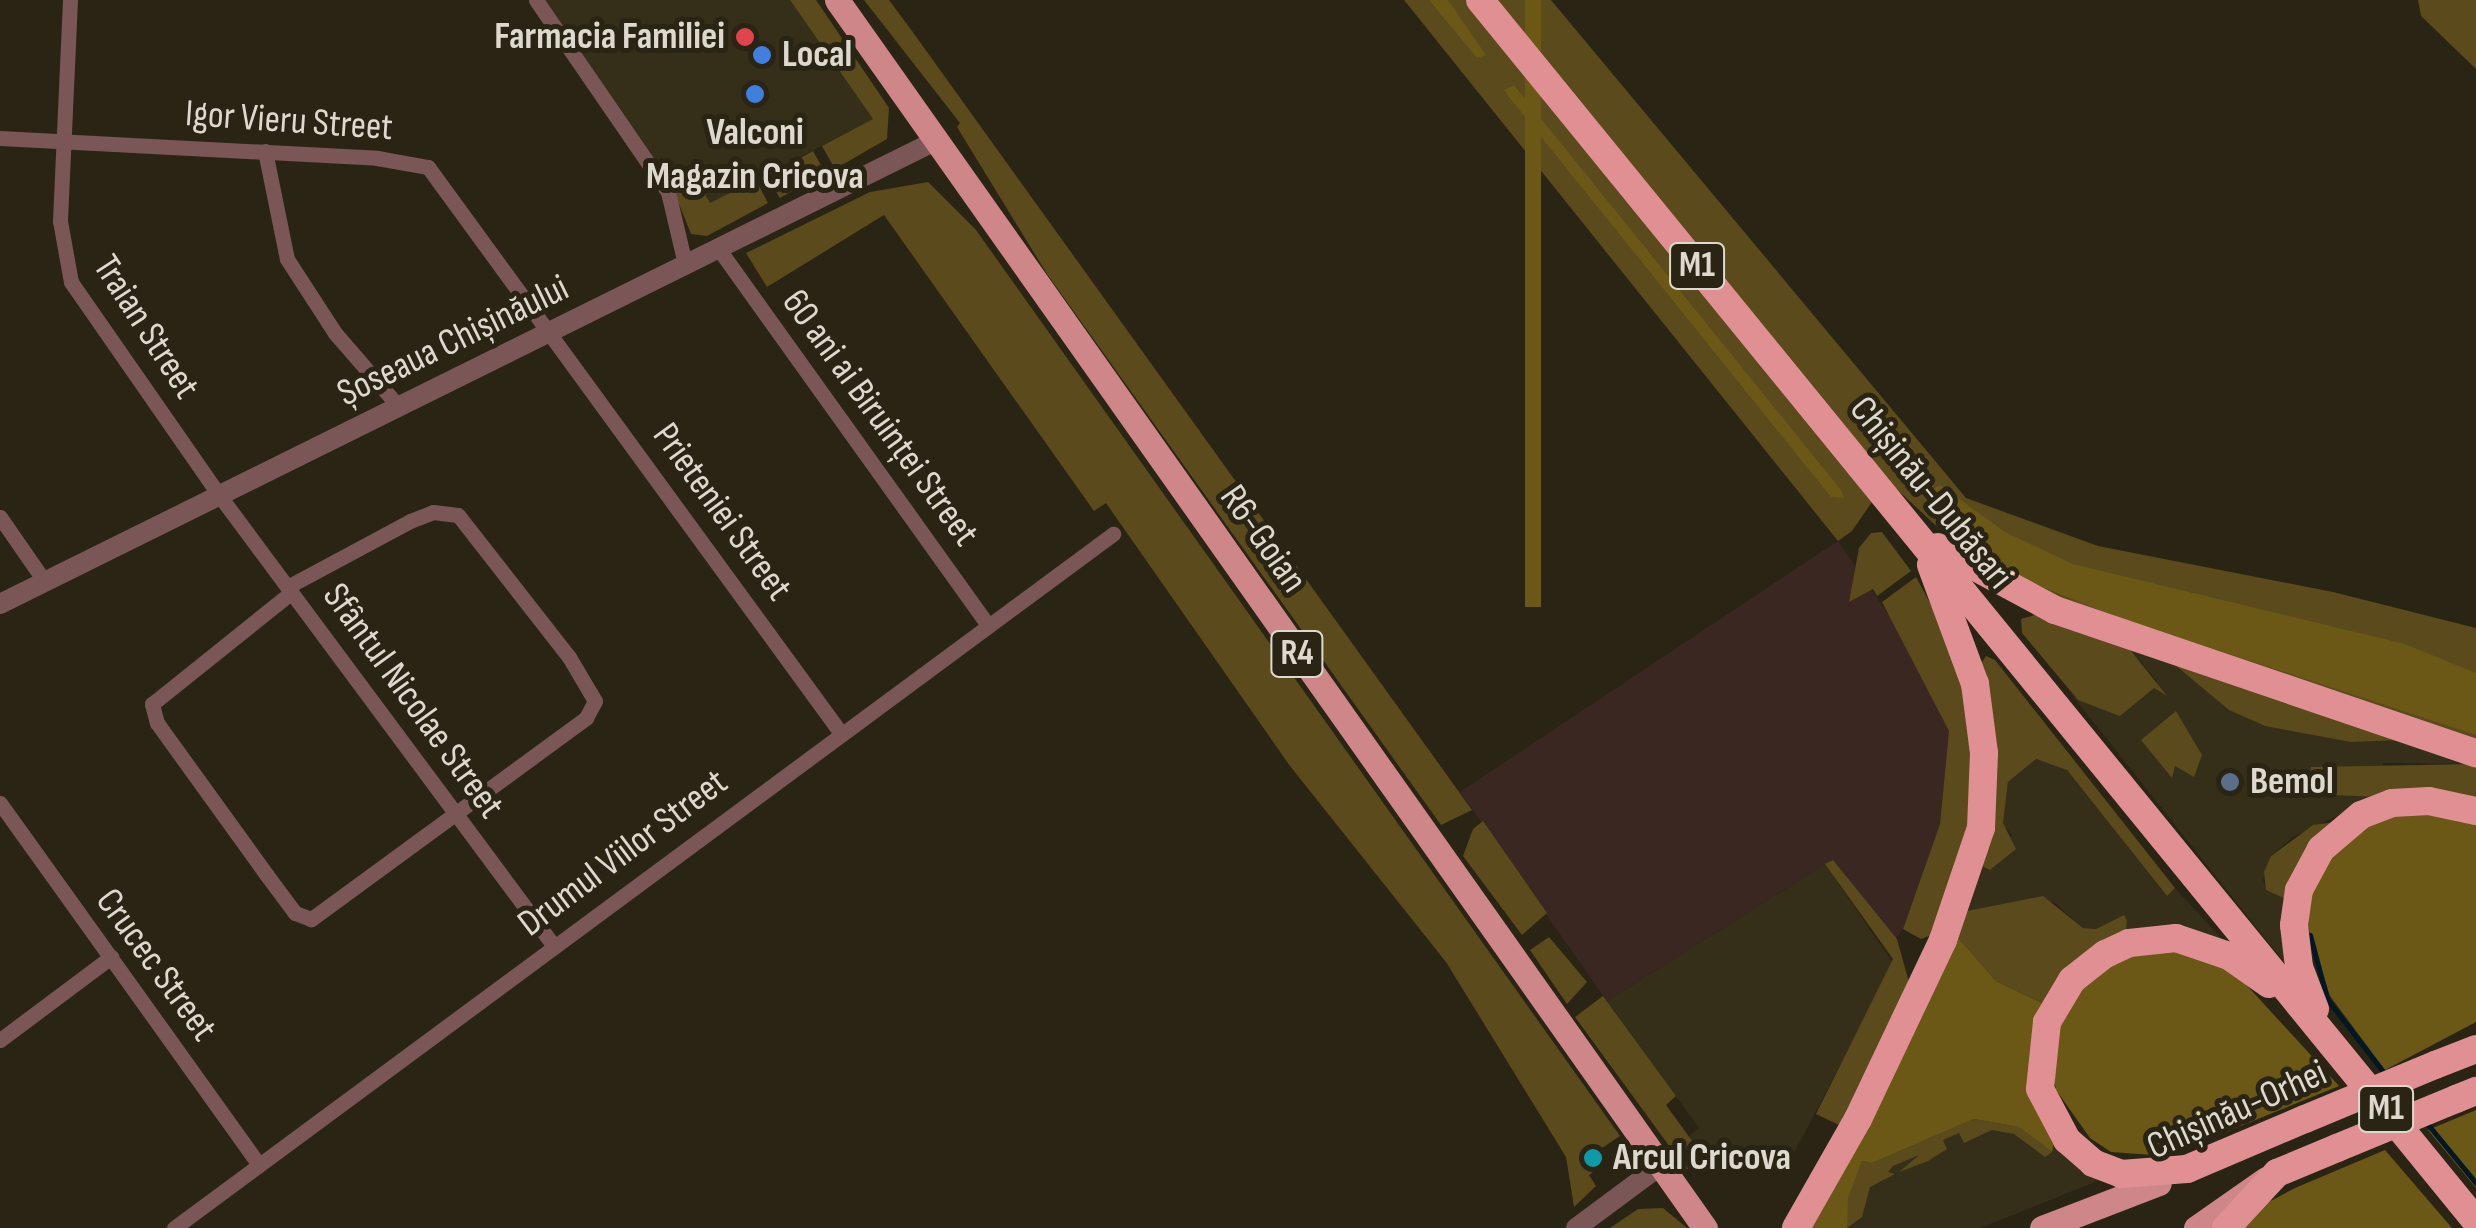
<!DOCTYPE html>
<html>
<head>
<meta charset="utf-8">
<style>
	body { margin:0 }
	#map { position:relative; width:2476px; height:1228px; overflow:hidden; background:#2a2415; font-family:"Sofia Sans Condensed",sans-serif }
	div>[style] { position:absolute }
	.built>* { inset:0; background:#352e18 }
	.industrial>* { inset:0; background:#3a2722 }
	.green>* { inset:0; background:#5a4a1c; transform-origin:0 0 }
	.forest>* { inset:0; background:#6b5716; transform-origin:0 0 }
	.stream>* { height:5px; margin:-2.5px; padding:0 2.5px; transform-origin:2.5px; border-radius:2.5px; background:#001724 }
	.minor>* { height:15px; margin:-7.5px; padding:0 7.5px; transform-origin:7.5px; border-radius:7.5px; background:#7a5657 }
	.tertiary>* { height:20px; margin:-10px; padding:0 10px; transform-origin:10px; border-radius:10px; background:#7a5657 }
	.primary>* { height:25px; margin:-12.5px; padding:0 12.5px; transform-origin:12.5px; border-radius:12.5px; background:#cf8689 }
	.trunk>* { height:28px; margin:-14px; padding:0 14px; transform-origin:14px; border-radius:14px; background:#e09092 }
	.trunk-bridge>* { height:28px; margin:-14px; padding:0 14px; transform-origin:14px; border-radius:14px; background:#e09092 }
	.dots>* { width:28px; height:28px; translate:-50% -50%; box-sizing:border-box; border:5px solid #2a2415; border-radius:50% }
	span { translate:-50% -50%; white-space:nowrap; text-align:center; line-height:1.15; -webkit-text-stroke:10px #2a2415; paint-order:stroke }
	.shield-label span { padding:2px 8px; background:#2a2415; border:2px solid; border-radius:8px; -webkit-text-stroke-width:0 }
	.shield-label { font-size:35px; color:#ddd9cf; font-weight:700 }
	.poi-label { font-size:38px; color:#ddd9cf; font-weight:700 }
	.right { translate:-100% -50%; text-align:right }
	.left { translate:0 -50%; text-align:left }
	.street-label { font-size:38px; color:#ddd9cf }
</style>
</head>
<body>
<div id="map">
	<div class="built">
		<i style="clip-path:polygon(544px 0,790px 0,873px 119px,710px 204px,690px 168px,669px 179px)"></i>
		<i style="clip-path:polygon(2128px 647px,2476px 764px,2383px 763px,2381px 795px,2293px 837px,2271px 856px,2263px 880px,2267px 890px,2288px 900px,2291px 971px,2071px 694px,2078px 700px,2158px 682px)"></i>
		<i style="clip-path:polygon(2036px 759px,2067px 770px,2166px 895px,2175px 888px,2222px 939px,2125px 937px,2124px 915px,2096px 929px,2083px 928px,2054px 902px,1963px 912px,1979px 864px,2012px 835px,2002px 824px,2008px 782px)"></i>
		<i style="clip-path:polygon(1825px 864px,1893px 963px,1788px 1165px,1739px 1157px,1736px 1172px,1716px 1168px,1688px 1137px,1699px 1128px,1607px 1001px)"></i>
		<i style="clip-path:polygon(1974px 1119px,2055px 1138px,2105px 1178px,1980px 1228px,1847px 1228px,1862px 1161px)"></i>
	</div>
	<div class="industrial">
		<i style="clip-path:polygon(1838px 541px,1907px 642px,1949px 731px,1940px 824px,1903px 929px,1888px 948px,1825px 864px,1607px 1001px,1460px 792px)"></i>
	</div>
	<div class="green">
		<i style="clip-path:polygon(790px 0,816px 0,889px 108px,887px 139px,835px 169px,822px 146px,873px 119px)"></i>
		<i style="clip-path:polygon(864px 0,889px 0,912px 31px,1472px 810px,1441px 825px,1047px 274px,957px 127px,960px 123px)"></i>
		<i style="clip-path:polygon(1404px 0,1469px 0,1874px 499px,1852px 531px,1838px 541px)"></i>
		<i style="clip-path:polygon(1490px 0,1551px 0,1966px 498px,2098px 546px,2333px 592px,2476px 628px,2476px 744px,2104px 619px,1972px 559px,1876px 470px)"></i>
		<i style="clip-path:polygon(2418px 0,2476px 0,2476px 69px,2421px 16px)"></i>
		<i style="left:813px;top:151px;width:25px;height:52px;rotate:61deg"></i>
		<i style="clip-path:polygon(690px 168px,710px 203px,756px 180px,768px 203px,707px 236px,691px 234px,669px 179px)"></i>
		<i style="clip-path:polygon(928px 182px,976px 230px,1620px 1136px,1599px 1150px,1602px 1165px,1589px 1175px,1596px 1186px,1574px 1207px,1566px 1157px,1446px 962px,1290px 766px,1106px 503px,1094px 511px,884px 215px,767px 287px,746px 253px,870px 192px)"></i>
		<i style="clip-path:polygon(1882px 532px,1911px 571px,1877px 596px,1873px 589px,1849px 602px,1859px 548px,1871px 533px)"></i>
		<i style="clip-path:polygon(1916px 577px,1956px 651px,1978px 790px,1934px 934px,1921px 939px,1903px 929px,1940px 824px,1949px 731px,1882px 602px)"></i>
		<i style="clip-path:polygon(2035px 615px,2128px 647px,2167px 696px,2154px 688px,2120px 716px,2078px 700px,2022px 633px,2021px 619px)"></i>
		<i style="clip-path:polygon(1986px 656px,1995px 660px,2175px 888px,2167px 896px,2067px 770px,2036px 759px,2008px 782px,2003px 823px,2016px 849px,1990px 870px,1979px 864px,1980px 665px)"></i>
		<i style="clip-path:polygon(2169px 660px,2402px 740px,2351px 742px,2265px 726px,2229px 710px)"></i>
		<i style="clip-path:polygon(2176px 711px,2202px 755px,2194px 777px,2175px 766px,2172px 778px,2141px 740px)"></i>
		<i style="clip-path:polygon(2476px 764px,2476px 801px,2309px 794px,2311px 767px)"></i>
		<i style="clip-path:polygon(1483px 821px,1547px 913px,1522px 935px,1463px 856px,1473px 829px)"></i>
		<i style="clip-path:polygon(2335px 822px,2288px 900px,2266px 890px,2264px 872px,2271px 856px,2313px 825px)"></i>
		<i style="clip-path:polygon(1833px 860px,1897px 939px,1909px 982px,1843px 1127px,1816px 1114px,1893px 959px,1825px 864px)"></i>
		<i style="clip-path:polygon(2043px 896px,2083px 928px,2096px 929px,2124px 915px,2127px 921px,2125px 937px,2044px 1004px,1996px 981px,1954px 933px,1962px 912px)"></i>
		<i style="clip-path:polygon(1549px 937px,1587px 982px,1567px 1004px,1530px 950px)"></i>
		<i style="clip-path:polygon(1603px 996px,1676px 1096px,1666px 1105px,1711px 1167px,1686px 1169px,1575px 1017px)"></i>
		<i style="clip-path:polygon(1974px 1119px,2020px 1127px,2052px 1152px,2045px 1157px,2014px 1134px,1992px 1130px,1964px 1143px,1959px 1133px,1943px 1140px,1947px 1149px,1928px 1161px,1899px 1172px,1919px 1155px,1893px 1166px,1888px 1172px,1895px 1174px,1870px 1187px,1862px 1217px,1847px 1228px,1847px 1198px,1862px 1161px,1872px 1163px)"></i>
		<i style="clip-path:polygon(1663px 1208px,1687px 1228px,1610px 1228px,1638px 1209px)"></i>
	</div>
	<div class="forest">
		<i style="clip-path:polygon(1429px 0,1448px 0,1486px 55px,1477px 58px)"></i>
		<i style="left:1525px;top:0;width:16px;height:607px"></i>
		<i style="clip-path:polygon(1514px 85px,1841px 490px,1844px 498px,1831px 497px,1509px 97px,1504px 90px)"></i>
		<i style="clip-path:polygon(1940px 485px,2005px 532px,2073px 564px,2405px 644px,2476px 673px,2476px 735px,2114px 616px,1988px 565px,1941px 513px,1929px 492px)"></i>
		<i style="clip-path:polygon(2406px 809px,2476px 820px,2476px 1022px,2385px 1070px,2330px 996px,2308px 927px,2312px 882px,2353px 831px)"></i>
		<i style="clip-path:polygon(1954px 933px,1996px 981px,2044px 1004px,2028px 1071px,2036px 1110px,2055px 1138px,2052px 1152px,2019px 1127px,1974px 1119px,1872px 1163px,1862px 1161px,1848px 1198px,1847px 1228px,1809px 1228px)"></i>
		<i style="clip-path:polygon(2167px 947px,2231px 968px,2339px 1086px,2167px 1156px,2111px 1152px,2090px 1138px,2056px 1090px,2051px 1066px,2059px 1013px,2103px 963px)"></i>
		<i style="clip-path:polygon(2476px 1110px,2476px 1188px,2428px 1130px)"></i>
		<i style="clip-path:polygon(2385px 1150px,2452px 1228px,2239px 1228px,2254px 1210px,2295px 1188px)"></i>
	</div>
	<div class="stream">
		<i style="left:2310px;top:935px;width:66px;rotate:75.1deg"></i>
		<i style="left:2327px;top:999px;width:95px;rotate:52.3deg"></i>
		<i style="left:2425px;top:1121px;width:80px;rotate:50.6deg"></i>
	</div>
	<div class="minor">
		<i style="left:70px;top:0;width:221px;rotate:92.6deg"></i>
		<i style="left:60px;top:221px;width:62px;rotate:79.8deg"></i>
		<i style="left:71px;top:282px;width:259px;rotate:55.2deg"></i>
		<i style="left:219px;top:495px;width:562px;rotate:53.4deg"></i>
		<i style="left:536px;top:0;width:233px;rotate:55.5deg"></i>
		<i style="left:668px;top:192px;width:74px;rotate:76.7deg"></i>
		<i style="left:0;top:138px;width:378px;rotate:3deg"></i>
		<i style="left:377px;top:158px;width:52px;rotate:10deg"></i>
		<i style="left:428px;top:167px;width:699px;rotate:53.9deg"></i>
		<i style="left:265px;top:151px;width:110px;rotate:78.5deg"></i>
		<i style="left:287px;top:259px;width:88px;rotate:57deg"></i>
		<i style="left:335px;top:333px;width:98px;rotate:49.1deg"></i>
		<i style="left:718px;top:248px;width:464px;rotate:54.4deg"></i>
		<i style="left:0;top:517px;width:79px;rotate:55.3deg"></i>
		<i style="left:289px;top:586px;width:137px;rotate:-28.2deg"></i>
		<i style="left:410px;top:521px;width:25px;rotate:-21deg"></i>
		<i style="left:433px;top:512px;width:25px;rotate:7deg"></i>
		<i style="left:458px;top:515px;width:180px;rotate:52deg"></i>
		<i style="left:569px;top:657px;width:51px;rotate:59.4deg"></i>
		<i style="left:595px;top:701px;width:19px;rotate:118deg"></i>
		<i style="left:586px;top:718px;width:341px;rotate:143.8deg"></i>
		<i style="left:311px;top:919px;width:17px;rotate:-159deg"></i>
		<i style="left:295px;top:913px;width:49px;rotate:-126.6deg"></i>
		<i style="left:266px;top:874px;width:186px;rotate:-125.8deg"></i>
		<i style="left:157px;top:723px;width:20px;rotate:-105deg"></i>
		<i style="left:152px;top:704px;width:179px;rotate:-38.7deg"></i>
		<i style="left:0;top:803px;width:445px;rotate:54.4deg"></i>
		<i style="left:0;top:1040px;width:139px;rotate:-36.8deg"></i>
		<i style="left:174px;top:1228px;width:1168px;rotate:-36.47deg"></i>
	</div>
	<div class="tertiary">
		<i style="left:0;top:604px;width:1046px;rotate:-26.34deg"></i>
		<i style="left:1576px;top:1228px;width:102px;rotate:-36.6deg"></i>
	</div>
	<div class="primary">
		<i style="left:837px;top:0;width:1504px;rotate:54.75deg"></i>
		<i style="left:2042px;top:1228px;width:125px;rotate:-21deg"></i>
		<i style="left:2196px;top:1228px;width:85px;rotate:-35deg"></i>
	</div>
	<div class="trunk">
		<i style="left:1480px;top:0;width:1576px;rotate:50.8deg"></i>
		<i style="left:1938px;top:547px;width:133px;rotate:28.3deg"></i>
		<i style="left:2055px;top:610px;width:445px;rotate:18.8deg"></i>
		<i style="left:2269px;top:984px;width:49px;rotate:-145deg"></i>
		<i style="left:2229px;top:956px;width:56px;rotate:-161.2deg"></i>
		<i style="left:2176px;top:938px;width:47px;rotate:173.9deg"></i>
		<i style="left:2129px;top:943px;width:26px;rotate:155deg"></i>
		<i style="left:2105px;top:954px;width:42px;rotate:141.8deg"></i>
		<i style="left:2072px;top:980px;width:49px;rotate:120.8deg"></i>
		<i style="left:2047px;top:1022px;width:67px;rotate:96deg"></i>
		<i style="left:2040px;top:1089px;width:58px;rotate:62.1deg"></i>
		<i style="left:2067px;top:1140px;width:35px;rotate:41deg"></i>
		<i style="left:2093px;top:1163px;width:30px;rotate:21deg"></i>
		<i style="left:2121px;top:1174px;width:66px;rotate:-4.3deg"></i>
		<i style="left:2187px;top:1169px;width:128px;rotate:-23deg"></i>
		<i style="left:2315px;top:1009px;width:45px;rotate:-110.9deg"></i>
		<i style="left:2299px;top:967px;width:42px;rotate:-96.8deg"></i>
		<i style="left:2294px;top:925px;width:35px;rotate:-82deg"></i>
		<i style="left:2299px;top:890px;width:47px;rotate:-61.8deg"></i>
		<i style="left:2321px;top:849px;width:52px;rotate:-40.4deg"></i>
		<i style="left:2361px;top:815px;width:33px;rotate:-21deg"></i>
		<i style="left:2392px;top:803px;width:37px;rotate:-3deg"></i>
		<i style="left:2429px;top:801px;width:48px;rotate:12deg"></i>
		<i style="left:2435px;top:1065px;width:44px;rotate:-21.3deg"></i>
		<i style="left:2456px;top:1099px;width:22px;rotate:-22deg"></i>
		<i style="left:1796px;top:1228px;width:125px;rotate:-60.4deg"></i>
		<i style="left:1858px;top:1119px;width:198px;rotate:-64.6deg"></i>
		<i style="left:1943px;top:940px;width:118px;rotate:-71.3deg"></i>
		<i style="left:1981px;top:828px;width:75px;rotate:-87.7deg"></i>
		<i style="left:1984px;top:753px;width:70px;rotate:-97.4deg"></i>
		<i style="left:1975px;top:684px;width:127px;rotate:-110.3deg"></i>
		<i style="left:2226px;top:1228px;width:75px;rotate:-47.2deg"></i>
		<i style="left:2277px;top:1173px;width:65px;rotate:-22.6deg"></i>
	</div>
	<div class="trunk-bridge">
		<i style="left:2305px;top:1119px;width:141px;rotate:-22.6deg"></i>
		<i style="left:2337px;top:1148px;width:129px;rotate:-22.4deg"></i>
	</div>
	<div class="dots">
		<i style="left:745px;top:37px;background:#e0444e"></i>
		<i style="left:762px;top:55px;background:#3f7fe0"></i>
		<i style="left:755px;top:94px;background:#3f7fe0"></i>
		<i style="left:2230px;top:782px;background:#5c6f8a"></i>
		<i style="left:1593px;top:1158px;background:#0f9aa8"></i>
	</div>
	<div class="shield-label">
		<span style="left:1697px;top:266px">M1</span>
		<span style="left:1297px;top:654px">R4</span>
		<span style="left:2386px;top:1109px">M1</span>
	</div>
	<div class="poi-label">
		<span class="right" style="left:725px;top:37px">Farmacia Familiei</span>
		<span class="left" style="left:782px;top:55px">Local</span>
		<span style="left:755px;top:155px">Valconi<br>Magazin Cricova</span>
		<span class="left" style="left:2250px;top:782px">Bemol</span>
		<span class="left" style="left:1613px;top:1158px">Arcul Cricova</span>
	</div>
	<div class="street-label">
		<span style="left:289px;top:121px;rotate:4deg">Igor Vieru Street</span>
		<span style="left:146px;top:327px;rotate:57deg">Traian Street</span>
		<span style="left:453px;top:341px;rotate:-26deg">Șoseaua Chișinăului</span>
		<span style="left:880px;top:418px;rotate:54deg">60 ani ai Biruinței Street</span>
		<span style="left:1931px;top:493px;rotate:51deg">Chișinău-Dubăsari</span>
		<span style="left:722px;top:512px;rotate:54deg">Prieteniei Street</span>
		<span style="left:1263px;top:539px;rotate:55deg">R6-Goian</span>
		<span style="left:413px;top:701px;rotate:54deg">Sfântul Nicolae Street</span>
		<span style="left:623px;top:853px;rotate:-37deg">Drumul Viilor Street</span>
		<span style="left:156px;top:965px;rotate:54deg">Crucec Street</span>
		<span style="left:2237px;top:1110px;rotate:-24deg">Chișinău-Orhei</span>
	</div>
</div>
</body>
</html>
